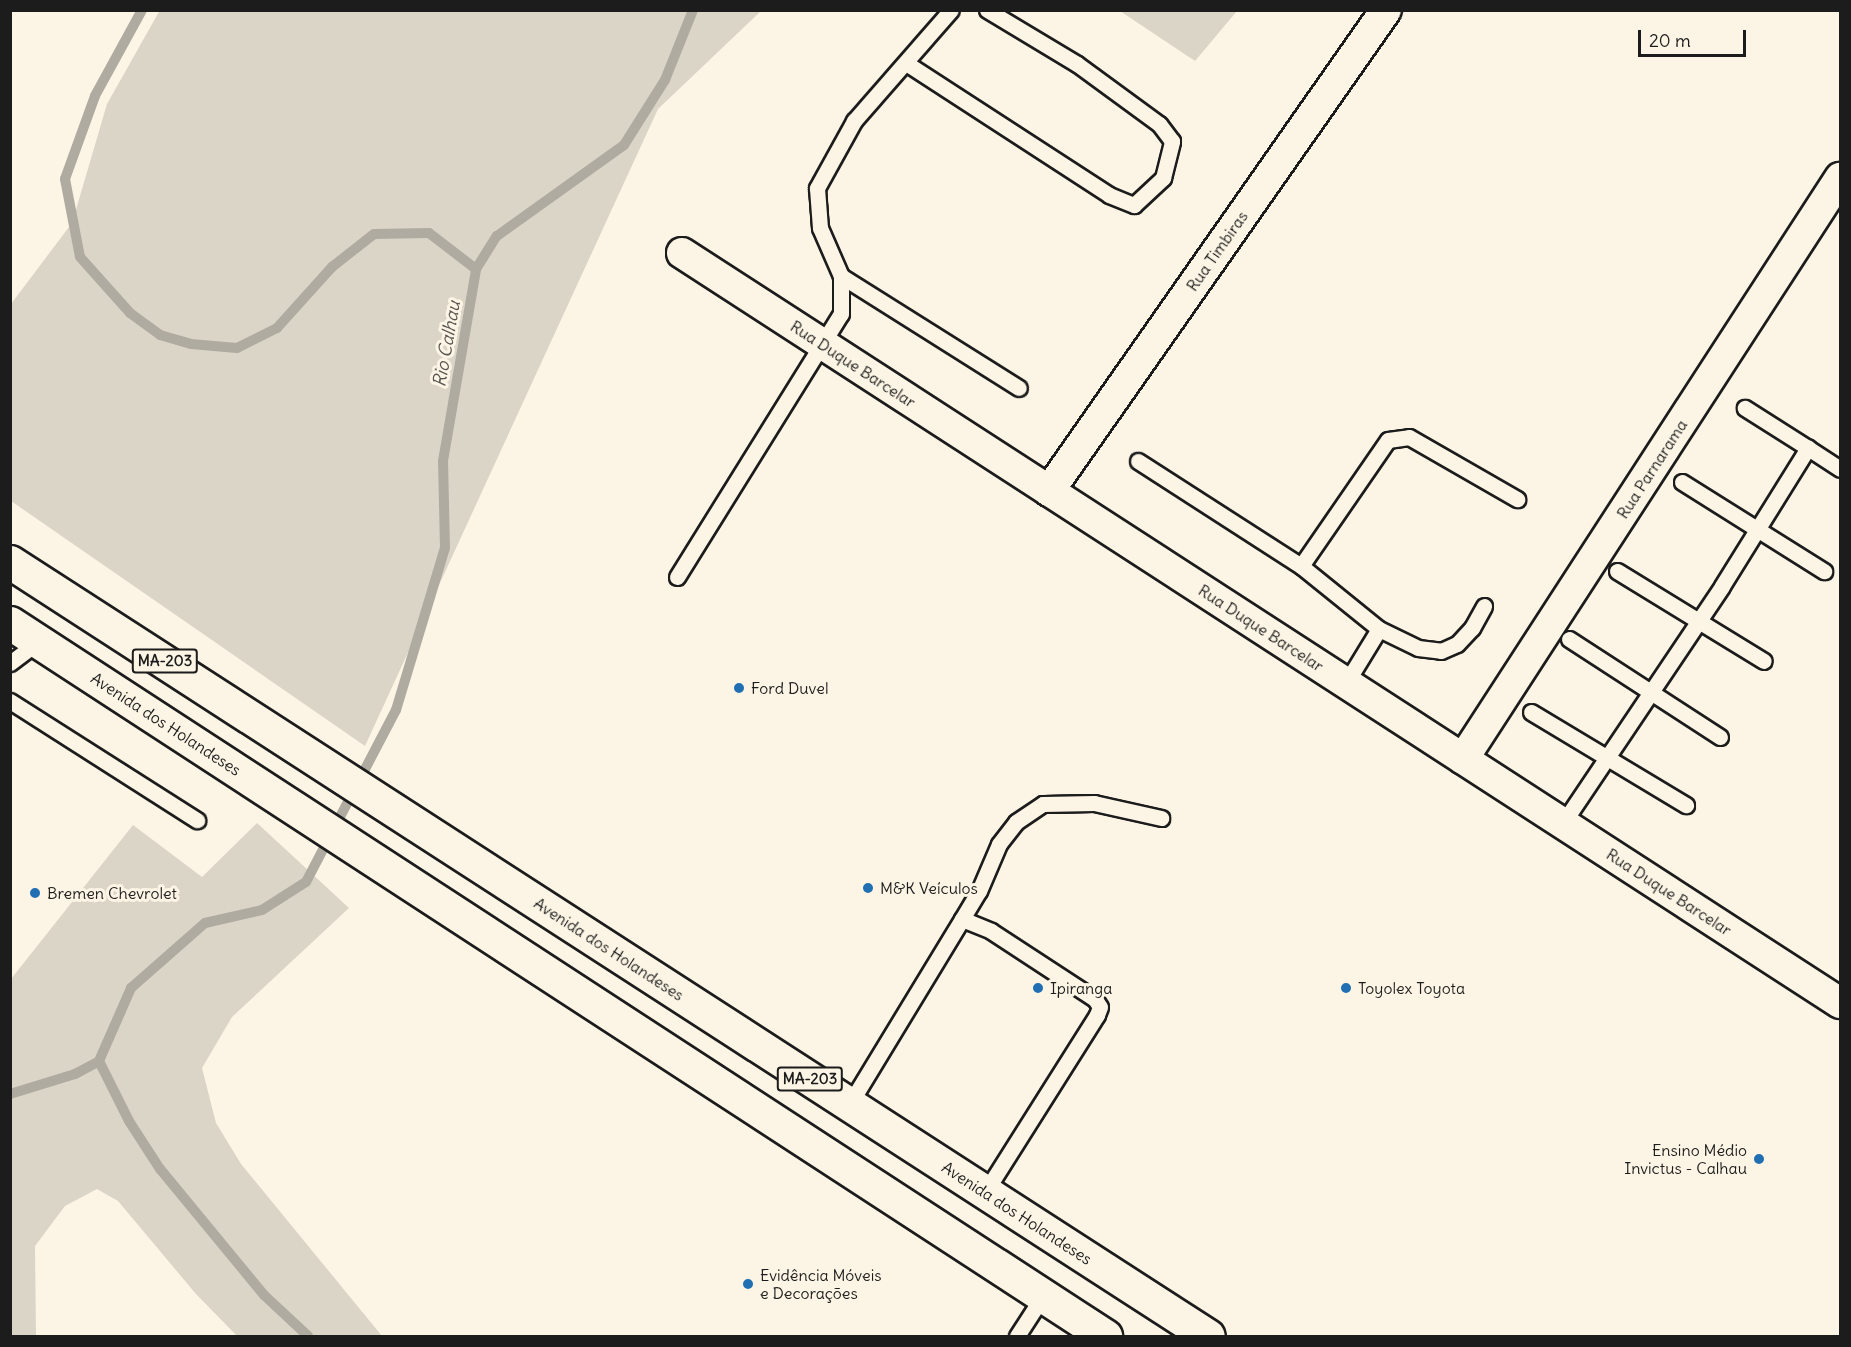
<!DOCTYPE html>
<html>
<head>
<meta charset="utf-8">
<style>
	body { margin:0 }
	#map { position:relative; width:1851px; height:1347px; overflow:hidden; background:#fcf5e5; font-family:Delius,sans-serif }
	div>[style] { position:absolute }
	.green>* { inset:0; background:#dbd5c8 }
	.stream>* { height:10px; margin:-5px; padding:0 5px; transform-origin:5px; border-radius:5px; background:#b0aba1 }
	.roads { filter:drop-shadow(2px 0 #1c1c1c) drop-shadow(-2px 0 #1c1c1c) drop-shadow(0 2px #1c1c1c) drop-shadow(0 -2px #1c1c1c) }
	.lane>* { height:15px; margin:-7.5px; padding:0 7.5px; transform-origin:7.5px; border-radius:7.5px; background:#fcf5e5 }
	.street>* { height:30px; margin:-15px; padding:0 15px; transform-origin:15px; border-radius:15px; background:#fcf5e5 }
	.primary>* { height:33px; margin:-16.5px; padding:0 16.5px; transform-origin:16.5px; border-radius:16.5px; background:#fcf5e5 }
	.dots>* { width:16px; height:16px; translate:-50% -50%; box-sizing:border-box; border:3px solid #fcf5e5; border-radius:50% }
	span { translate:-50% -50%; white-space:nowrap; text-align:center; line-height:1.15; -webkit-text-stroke:6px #fcf5e5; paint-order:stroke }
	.shield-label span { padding:2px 4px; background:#fcf5e5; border:2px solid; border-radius:4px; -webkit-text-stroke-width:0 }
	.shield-label { font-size:15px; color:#1c1c1c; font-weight:700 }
	.street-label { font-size:16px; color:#1c1c1c }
	.poi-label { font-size:16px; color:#1c1c1c }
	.left { translate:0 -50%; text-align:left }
	.right { translate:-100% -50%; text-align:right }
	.water-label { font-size:18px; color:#575551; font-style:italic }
	.frame { position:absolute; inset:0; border:12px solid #1c1c1c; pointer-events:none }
	.scale { position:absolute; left:1638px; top:30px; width:108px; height:27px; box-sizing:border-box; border:3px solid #1c1c1c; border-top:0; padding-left:8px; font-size:18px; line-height:21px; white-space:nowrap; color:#1c1c1c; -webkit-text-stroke:4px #fcf5e5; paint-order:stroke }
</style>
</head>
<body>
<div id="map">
	<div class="green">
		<i style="clip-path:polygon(160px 10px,761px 11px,658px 109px,365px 746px,11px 501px,11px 304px,72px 223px,107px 104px)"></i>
		<i style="clip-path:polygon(1120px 11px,1237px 11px,1195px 61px)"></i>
		<i style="clip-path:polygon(257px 823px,349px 908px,232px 1017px,202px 1068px,216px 1123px,241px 1164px,382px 1336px,237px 1336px,196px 1294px,118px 1201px,97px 1189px,65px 1206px,35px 1246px,36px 1336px,11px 1336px,11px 979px,133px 825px,202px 877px)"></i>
	</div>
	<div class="stream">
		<i style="left:142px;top:10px;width:98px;rotate:118.7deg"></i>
		<i style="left:95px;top:96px;width:88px;rotate:109.9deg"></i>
		<i style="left:65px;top:179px;width:79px;rotate:79.1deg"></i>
		<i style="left:80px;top:257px;width:75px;rotate:48.2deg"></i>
		<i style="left:130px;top:313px;width:37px;rotate:36deg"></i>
		<i style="left:160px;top:335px;width:32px;rotate:16deg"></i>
		<i style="left:191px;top:344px;width:46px;rotate:5deg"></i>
		<i style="left:237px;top:348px;width:45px;rotate:-26.6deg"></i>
		<i style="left:277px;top:328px;width:82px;rotate:-48deg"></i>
		<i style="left:332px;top:267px;width:53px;rotate:-38.2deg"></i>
		<i style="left:374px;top:234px;width:55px;rotate:-1deg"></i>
		<i style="left:429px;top:233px;width:59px;rotate:37.5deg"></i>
		<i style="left:10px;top:1094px;width:68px;rotate:-17.1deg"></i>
		<i style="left:75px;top:1074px;width:27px;rotate:-28deg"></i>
		<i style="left:308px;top:1336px;width:60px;rotate:-137deg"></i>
		<i style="left:264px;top:1295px;width:163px;rotate:-129.5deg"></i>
		<i style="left:160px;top:1169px;width:57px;rotate:-122.9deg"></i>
		<i style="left:129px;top:1121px;width:67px;rotate:-116.6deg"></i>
		<i style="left:99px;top:1061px;width:80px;rotate:-66.3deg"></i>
		<i style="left:131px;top:988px;width:98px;rotate:-41.3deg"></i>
		<i style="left:205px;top:923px;width:58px;rotate:-12.8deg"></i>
		<i style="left:262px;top:910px;width:52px;rotate:-32.5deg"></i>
		<i style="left:306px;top:882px;width:194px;rotate:-62.4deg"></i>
		<i style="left:396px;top:710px;width:169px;rotate:-73.2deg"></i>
		<i style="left:445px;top:548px;width:87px;rotate:-91.3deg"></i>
		<i style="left:443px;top:461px;width:195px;rotate:-80.2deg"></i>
		<i style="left:476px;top:269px;width:39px;rotate:-58deg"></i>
		<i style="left:497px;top:236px;width:156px;rotate:-35.6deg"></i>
		<i style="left:624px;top:145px;width:77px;rotate:-57.8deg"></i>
		<i style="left:665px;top:80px;width:75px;rotate:-68.2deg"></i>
	</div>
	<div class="roads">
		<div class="lane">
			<i style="left:906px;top:63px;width:242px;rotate:33deg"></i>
			<i style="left:1109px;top:195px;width:27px;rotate:22deg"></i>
			<i style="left:1134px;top:205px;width:40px;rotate:-43deg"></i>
			<i style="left:1163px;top:178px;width:38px;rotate:-76deg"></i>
			<i style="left:1172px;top:141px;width:21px;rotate:-127deg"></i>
			<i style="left:1159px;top:124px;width:102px;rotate:-143.8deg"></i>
			<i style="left:1077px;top:64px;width:105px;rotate:-149deg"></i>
			<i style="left:841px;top:276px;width:210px;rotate:32.2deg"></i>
			<i style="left:1808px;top:448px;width:38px;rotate:33deg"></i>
			<i style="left:1138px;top:461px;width:194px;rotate:32.8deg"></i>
			<i style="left:1682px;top:482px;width:168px;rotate:32.1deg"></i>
			<i style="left:1617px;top:571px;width:172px;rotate:31.5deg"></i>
			<i style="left:677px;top:577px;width:310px;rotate:-58.1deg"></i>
			<i style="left:841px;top:314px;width:38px;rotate:-90deg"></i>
			<i style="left:841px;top:276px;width:52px;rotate:-113.6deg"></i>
			<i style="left:820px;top:228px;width:40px;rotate:-94.3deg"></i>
			<i style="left:817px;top:188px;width:77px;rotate:-61.1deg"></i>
			<i style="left:854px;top:121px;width:147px;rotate:-48.9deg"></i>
			<i style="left:1379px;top:629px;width:43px;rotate:26deg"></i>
			<i style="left:1418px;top:648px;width:23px;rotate:7deg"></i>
			<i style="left:1441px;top:651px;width:17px;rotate:-24deg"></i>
			<i style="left:1457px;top:644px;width:22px;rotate:-47deg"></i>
			<i style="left:1472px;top:628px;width:25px;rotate:-61deg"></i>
			<i style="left:1569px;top:639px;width:180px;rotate:33deg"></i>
			<i style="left:10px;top:663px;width:36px;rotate:-37deg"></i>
			<i style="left:1346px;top:683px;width:63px;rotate:-58.6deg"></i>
			<i style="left:1379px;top:629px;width:100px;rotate:-141.1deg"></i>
			<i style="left:1301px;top:566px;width:153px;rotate:-55.4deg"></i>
			<i style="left:1388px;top:440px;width:21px;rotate:-8deg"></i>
			<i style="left:1409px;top:437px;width:125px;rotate:29.9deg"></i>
			<i style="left:10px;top:701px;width:222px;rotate:32.5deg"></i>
			<i style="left:1531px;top:712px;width:181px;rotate:31deg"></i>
			<i style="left:1563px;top:823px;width:285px;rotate:-56.1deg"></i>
			<i style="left:1722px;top:586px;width:163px;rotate:-58.1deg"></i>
			<i style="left:1808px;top:448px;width:75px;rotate:-147.6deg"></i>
			<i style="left:962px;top:919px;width:33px;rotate:-59deg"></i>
			<i style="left:979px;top:891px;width:51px;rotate:-66.9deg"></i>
			<i style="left:999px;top:844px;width:28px;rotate:-52deg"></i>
			<i style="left:1016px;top:822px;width:32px;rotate:-34deg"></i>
			<i style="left:1043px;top:804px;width:51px;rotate:-1.1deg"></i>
			<i style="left:1094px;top:803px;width:69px;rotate:12.6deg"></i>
			<i style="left:849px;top:1105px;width:218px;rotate:-58.7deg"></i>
			<i style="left:962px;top:919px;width:31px;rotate:22deg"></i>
			<i style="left:991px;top:931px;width:124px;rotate:33.2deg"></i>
			<i style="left:1095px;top:999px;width:9px;rotate:58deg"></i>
			<i style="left:1100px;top:1007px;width:9px;rotate:111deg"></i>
			<i style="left:1097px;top:1015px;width:209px;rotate:122.3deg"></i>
			<i style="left:1017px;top:1336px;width:48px;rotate:-57deg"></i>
		</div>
		<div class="street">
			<i style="left:682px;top:253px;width:1380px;rotate:32.93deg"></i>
			<i style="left:1049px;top:491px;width:587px;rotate:-54.98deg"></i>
			<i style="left:1463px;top:759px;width:693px;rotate:-57.02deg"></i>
		</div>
		<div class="primary">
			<i style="left:10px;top:562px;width:1426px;rotate:32.87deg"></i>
			<i style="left:10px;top:623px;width:1307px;rotate:33.07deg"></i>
		</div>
	</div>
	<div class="dots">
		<i style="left:739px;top:688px;background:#1f6fb2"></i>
		<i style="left:868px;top:888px;background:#1f6fb2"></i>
		<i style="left:35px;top:893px;background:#1f6fb2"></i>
		<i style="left:1038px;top:988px;background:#1f6fb2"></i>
		<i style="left:1346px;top:988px;background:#1f6fb2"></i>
		<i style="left:1759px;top:1159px;background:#1f6fb2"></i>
		<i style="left:748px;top:1284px;background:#1f6fb2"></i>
	</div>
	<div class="shield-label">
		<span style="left:165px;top:661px">MA-203</span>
		<span style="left:810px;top:1079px">MA-203</span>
	</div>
	<div class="street-label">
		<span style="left:1217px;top:251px;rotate:-55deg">Rua Timbiras</span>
		<span style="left:853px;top:364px;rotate:33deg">Rua Duque Barcelar</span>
		<span style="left:1652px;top:469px;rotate:-57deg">Rua Parnarama</span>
		<span style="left:1261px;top:628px;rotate:33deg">Rua Duque Barcelar</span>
		<span style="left:166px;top:724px;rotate:33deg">Avenida dos Holandeses</span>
		<span style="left:1669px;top:892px;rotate:33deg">Rua Duque Barcelar</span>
		<span style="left:609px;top:949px;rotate:33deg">Avenida dos Holandeses</span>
		<span style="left:1017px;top:1213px;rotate:33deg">Avenida dos Holandeses</span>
	</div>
	<div class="poi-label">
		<span class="left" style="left:751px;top:688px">Ford Duvel</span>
		<span class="left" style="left:880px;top:888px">M&amp;K Veículos</span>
		<span class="left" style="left:47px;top:893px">Bremen Chevrolet</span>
		<span class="left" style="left:1050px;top:988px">Ipiranga</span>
		<span class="left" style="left:1358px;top:988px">Toyolex Toyota</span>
		<span class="right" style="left:1747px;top:1159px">Ensino Médio<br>Invictus - Calhau</span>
		<span class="left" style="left:760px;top:1284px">Evidência Móveis<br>e Decorações</span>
	</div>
	<div class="water-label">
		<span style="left:447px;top:344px;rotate:-80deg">Rio Calhau</span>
	</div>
	<div class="frame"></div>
	<div class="scale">20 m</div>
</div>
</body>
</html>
